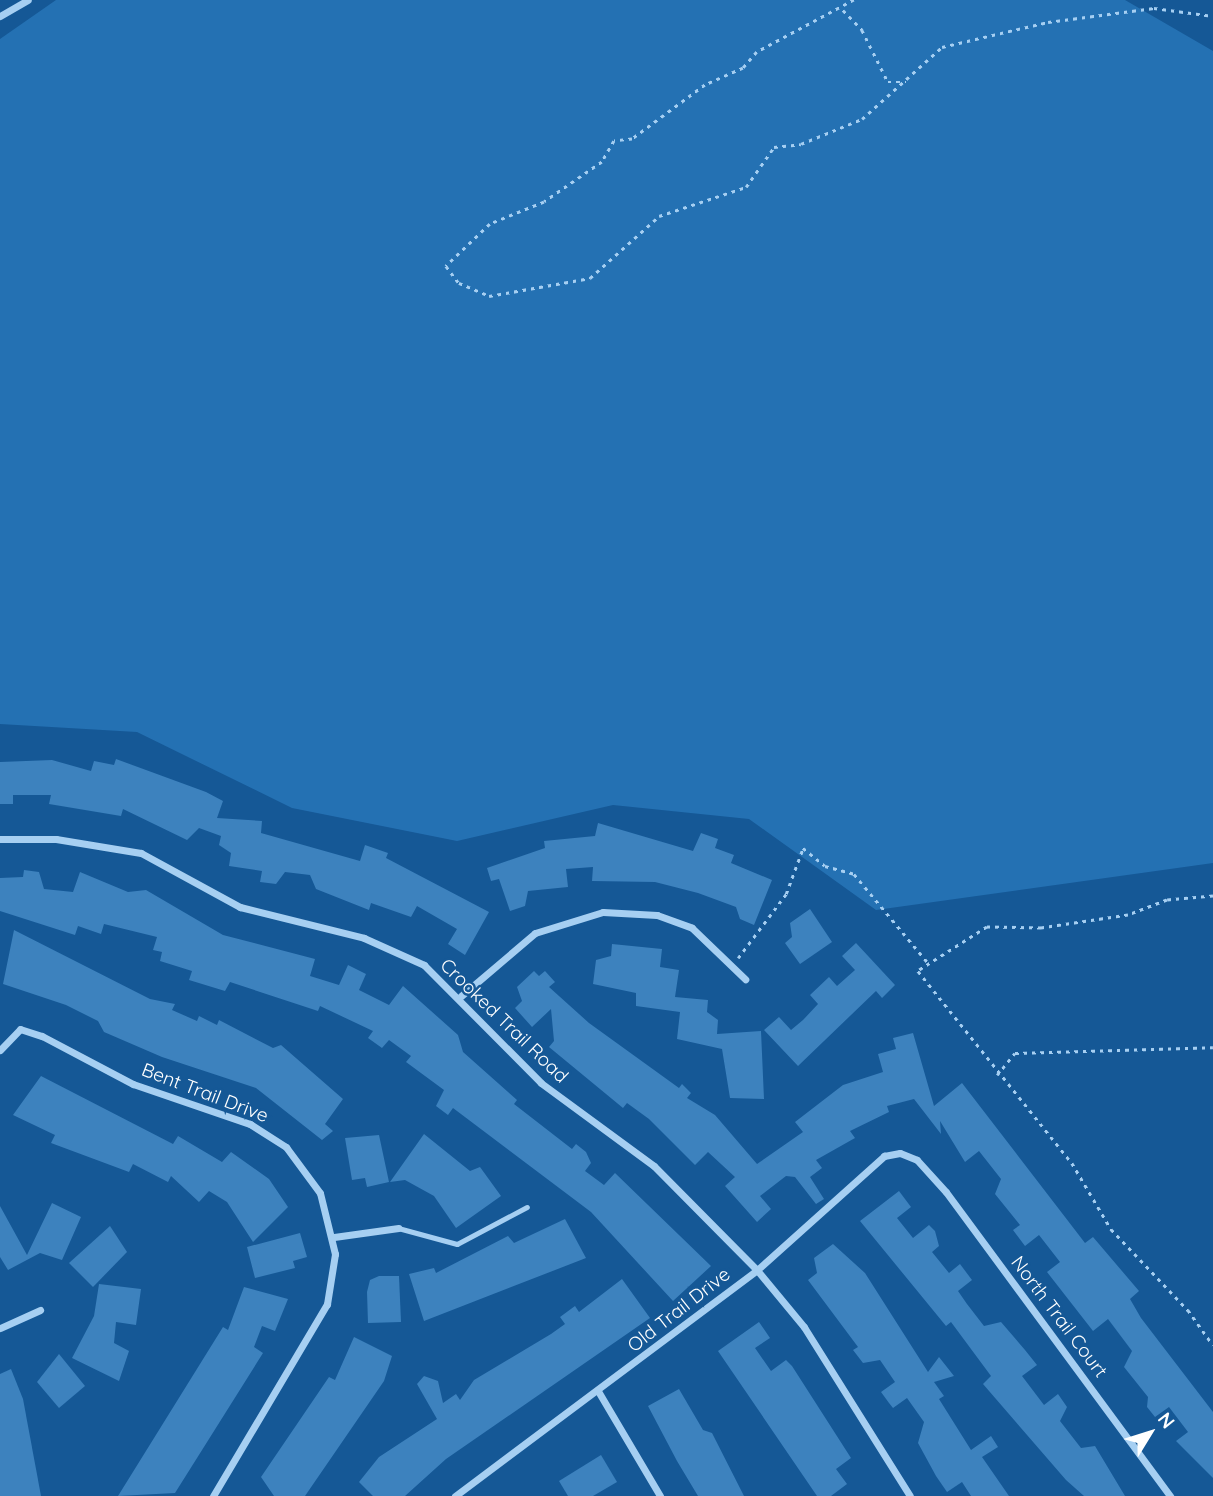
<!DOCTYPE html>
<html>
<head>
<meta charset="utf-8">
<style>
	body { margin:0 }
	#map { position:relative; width:1213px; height:1496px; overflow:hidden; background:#155896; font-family:Quicksand,sans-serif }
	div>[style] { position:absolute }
	.green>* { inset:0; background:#2471b3 }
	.building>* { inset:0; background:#3d82be }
	.path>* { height:2.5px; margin-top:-1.25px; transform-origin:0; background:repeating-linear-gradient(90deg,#a6cff2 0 3.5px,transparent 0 8.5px) }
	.service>* { height:5px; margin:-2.5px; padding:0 2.5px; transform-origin:2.5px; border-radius:2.5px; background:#a6cff2 }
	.minor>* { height:7px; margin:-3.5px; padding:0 3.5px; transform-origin:3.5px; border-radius:3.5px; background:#a6cff2 }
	span { translate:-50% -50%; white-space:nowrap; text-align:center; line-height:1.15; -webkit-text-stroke:5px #155896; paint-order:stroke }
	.street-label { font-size:19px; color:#fff }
	.north { position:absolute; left:1115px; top:1398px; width:70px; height:70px; -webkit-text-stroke:5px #155896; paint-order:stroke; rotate:52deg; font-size:19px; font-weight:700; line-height:28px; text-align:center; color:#fff }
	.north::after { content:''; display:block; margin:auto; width:24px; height:32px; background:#fff; clip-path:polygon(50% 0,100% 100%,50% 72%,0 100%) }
</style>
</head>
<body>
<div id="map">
	<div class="green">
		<i style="clip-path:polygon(56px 0,1125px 0,1213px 51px,1213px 863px,876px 910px,749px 819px,613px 805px,457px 841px,292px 808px,137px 732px,0 724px,0 39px)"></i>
	</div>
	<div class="building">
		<i style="clip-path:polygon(116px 759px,206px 792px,223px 801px,217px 818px,262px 821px,261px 833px,360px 861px,365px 845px,388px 853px,386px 858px,489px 912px,465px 955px,448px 944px,457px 929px,417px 906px,411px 917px,371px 903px,369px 910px,316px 889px,310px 875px,285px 872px,276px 884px,260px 882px,262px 871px,229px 866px,231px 853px,219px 845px,221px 836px,199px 828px,187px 840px,123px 809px,121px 816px,49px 804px,51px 795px,13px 795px,13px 804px,0 804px,0 762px,52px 760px,91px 771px,94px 761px,114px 765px)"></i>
		<i style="clip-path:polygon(598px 823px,693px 851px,701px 833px,718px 839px,715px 848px,734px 855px,731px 863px,772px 880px,754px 925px,740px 919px,736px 907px,698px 893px,655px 882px,592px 881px,593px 867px,566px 869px,568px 887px,528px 891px,525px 906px,510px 911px,499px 879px,491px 881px,487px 868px,545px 848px,544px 841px,595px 836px)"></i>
		<i style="clip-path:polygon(24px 870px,39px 872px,44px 889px,73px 892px,80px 872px,128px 892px,146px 890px,223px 935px,315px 959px,310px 976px,339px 985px,348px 965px,366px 974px,359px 990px,389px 1005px,403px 986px,458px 1035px,463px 1052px,517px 1100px,514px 1104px,572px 1149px,576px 1144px,586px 1152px,591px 1163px,585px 1171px,604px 1185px,615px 1173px,711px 1266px,673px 1301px,591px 1212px,453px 1108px,448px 1115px,436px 1106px,444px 1090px,406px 1062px,411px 1056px,389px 1040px,382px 1048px,368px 1038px,373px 1031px,320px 1006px,318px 1011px,230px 982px,225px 991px,189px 980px,192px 971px,160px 961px,162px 952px,153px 950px,157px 937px,104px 924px,101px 934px,78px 926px,75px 935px,0 911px,0 878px,23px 877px)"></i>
		<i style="clip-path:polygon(810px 909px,832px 942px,800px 964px,785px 943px,792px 937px,790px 923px)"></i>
		<i style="clip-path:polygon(14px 930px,150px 999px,175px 1004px,172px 1010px,197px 1021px,199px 1016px,217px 1025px,219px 1020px,273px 1048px,281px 1045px,343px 1099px,325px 1124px,333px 1131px,322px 1140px,256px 1088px,162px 1057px,104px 1032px,98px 1021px,66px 1005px,3px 984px)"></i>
		<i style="clip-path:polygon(856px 943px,895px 985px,882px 998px,876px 991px,798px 1066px,764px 1030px,779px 1017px,791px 1030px,803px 1020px,818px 1004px,810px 995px,829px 977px,837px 986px,855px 970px,842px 956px)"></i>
		<i style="clip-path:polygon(612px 944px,662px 949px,660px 967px,679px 970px,675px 997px,708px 1000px,707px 1012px,718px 1020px,717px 1034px,761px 1031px,764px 1099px,730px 1098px,722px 1049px,677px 1039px,680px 1012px,636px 1006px,636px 993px,593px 984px,596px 960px,611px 956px)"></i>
		<i style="clip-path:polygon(534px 971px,539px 976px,545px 971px,555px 982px,549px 987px,589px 1023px,679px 1088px,682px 1084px,691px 1093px,687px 1098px,715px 1115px,757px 1164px,803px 1132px,795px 1122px,843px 1085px,883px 1072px,878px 1054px,896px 1049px,893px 1038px,913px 1033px,934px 1106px,962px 1083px,1085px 1243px,1093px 1237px,1139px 1291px,1130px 1299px,1141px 1318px,1213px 1412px,1213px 1478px,1176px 1441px,1188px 1432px,1169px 1407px,1155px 1417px,1147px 1407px,1148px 1397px,1124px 1367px,1132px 1351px,1108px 1319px,1093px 1331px,1047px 1272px,1060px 1262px,1039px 1235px,1025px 1246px,1013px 1230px,1020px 1225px,995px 1194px,1001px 1179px,979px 1151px,965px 1162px,940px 1121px,941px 1134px,914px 1099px,887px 1106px,889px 1112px,850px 1131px,855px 1138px,816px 1160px,822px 1168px,810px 1177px,824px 1199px,816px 1204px,795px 1177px,786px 1176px,760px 1196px,771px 1209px,757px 1222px,725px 1186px,735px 1177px,708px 1152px,695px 1165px,649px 1119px,627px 1103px,623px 1108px,549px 1047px,554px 1041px,551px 1009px,532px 1027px,515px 1008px,522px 1001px,517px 987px)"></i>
		<i style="clip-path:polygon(41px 1076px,173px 1144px,178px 1136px,222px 1162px,231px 1152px,269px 1179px,288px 1207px,253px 1242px,227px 1202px,209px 1191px,199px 1202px,171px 1176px,168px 1182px,133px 1164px,129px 1172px,51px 1143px,55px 1135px,13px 1115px)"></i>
		<i style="clip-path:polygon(424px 1134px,470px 1171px,480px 1167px,501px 1196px,456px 1228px,434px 1196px,405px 1180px,390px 1182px)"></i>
		<i style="clip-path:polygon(379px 1135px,389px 1182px,367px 1187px,365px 1178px,352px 1180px,345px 1138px)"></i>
		<i style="clip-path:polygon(899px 1191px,911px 1207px,897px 1218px,913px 1238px,929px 1225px,935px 1231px,939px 1246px,932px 1252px,949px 1273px,960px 1264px,972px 1280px,958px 1291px,967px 1304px,984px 1326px,1001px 1322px,1025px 1350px,1037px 1365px,1022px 1376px,1044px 1405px,1058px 1394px,1067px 1407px,1060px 1421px,1081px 1448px,1095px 1446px,1125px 1496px,1084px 1496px,1066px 1480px,983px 1384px,991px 1376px,951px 1322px,946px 1326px,860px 1221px)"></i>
		<i style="clip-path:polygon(52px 1203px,81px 1217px,62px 1260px,40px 1253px,8px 1270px,0 1257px,0 1206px,27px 1255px)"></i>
		<i style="clip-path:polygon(565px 1219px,586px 1258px,424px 1321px,409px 1274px,434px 1268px,436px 1273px,508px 1236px,514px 1243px)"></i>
		<i style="clip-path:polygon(110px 1226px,127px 1252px,93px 1287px,69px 1263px)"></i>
		<i style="clip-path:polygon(300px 1233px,307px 1257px,293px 1261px,295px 1268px,255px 1278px,247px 1247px)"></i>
		<i style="clip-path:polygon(833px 1244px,865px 1273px,928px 1372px,939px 1357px,954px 1376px,934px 1382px,944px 1396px,939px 1399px,971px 1450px,991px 1436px,998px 1447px,982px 1457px,1009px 1496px,971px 1496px,962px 1482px,947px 1492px,936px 1476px,918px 1443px,924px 1422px,907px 1398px,893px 1408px,889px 1403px,881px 1392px,895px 1382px,880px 1360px,863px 1363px,853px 1350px,858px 1347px,808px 1280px,817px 1273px,814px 1258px)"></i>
		<i style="clip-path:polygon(379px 1276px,399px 1276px,401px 1322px,368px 1323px,367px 1292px,370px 1280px)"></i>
		<i style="clip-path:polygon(622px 1279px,650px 1318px,446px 1459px,405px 1496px,373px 1496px,359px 1482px,379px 1457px,437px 1419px,417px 1384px,424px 1376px,438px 1381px,443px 1403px,456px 1394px,460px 1400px,474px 1380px,551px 1334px,565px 1324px,560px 1317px,575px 1306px,579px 1312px)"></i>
		<i style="clip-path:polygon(99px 1284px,141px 1289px,136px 1325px,116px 1322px,114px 1343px,129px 1351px,119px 1381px,72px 1358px,94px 1316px)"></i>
		<i style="clip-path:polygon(244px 1287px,288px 1299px,275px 1331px,262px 1326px,254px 1347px,263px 1353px,175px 1493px,118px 1496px,223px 1327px,228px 1330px)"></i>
		<i style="clip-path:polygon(759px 1322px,770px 1338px,755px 1348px,771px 1371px,786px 1360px,792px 1366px,851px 1458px,836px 1469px,847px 1484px,831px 1496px,817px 1496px,718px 1351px)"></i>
		<i style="clip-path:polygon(354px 1337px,392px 1356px,384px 1381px,305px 1496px,274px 1496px,261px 1477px,329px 1377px,335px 1380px)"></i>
		<i style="clip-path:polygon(59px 1354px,85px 1386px,59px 1408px,37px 1382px)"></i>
		<i style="clip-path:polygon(11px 1369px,23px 1399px,41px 1496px,0 1496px,0 1374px)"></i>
		<i style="clip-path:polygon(679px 1389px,703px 1430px,712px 1433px,744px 1496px,698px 1496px,677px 1461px,648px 1406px)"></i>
		<i style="clip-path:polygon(601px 1455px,617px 1482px,593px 1496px,568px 1496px,559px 1481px)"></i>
	</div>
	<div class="path">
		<i style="left:854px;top:0;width:110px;rotate:151.8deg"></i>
		<i style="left:757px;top:52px;width:21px;rotate:131deg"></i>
		<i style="left:743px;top:68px;width:42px;rotate:155.9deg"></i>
		<i style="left:705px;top:85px;width:91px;rotate:143.5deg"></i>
		<i style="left:632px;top:139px;width:18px;rotate:174deg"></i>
		<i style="left:614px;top:141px;width:24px;rotate:120deg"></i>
		<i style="left:602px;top:162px;width:70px;rotate:145.4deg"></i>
		<i style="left:544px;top:202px;width:58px;rotate:157.8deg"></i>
		<i style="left:490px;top:224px;width:61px;rotate:136.3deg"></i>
		<i style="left:446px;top:266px;width:21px;rotate:53deg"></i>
		<i style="left:459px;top:283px;width:33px;rotate:23deg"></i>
		<i style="left:489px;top:296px;width:103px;rotate:-10.1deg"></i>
		<i style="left:590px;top:278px;width:93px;rotate:-41.9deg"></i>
		<i style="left:659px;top:216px;width:92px;rotate:-18.4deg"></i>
		<i style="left:746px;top:187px;width:49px;rotate:-55deg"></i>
		<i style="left:774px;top:147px;width:27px;rotate:-6deg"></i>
		<i style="left:801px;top:144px;width:66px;rotate:-22.3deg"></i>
		<i style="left:862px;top:119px;width:108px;rotate:-42deg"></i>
		<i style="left:942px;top:47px;width:109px;rotate:-13.3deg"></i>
		<i style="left:1048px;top:22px;width:107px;rotate:-7.5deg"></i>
		<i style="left:1154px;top:8px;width:60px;rotate:7.7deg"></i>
		<i style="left:843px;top:10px;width:28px;rotate:46deg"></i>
		<i style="left:862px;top:30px;width:58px;rotate:63.4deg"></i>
		<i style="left:888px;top:82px;width:18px"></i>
		<i style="left:1213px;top:896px;width:46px;rotate:175deg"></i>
		<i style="left:1167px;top:900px;width:42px;rotate:159deg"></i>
		<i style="left:1128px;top:915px;width:88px;rotate:171.5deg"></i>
		<i style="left:1041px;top:928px;width:54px;rotate:-178.9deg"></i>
		<i style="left:987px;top:927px;width:82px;rotate:147.5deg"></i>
		<i style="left:918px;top:971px;width:246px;rotate:51.3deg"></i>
		<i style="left:1072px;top:1163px;width:77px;rotate:59.4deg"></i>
		<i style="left:1111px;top:1229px;width:112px;rotate:46.5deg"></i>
		<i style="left:1188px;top:1310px;width:43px;rotate:54.5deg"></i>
		<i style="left:738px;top:958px;width:80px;rotate:-53.1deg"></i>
		<i style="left:786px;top:894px;width:49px;rotate:-69.7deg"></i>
		<i style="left:803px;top:848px;width:28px;rotate:39deg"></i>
		<i style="left:825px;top:866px;width:30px;rotate:15deg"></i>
		<i style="left:854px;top:874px;width:117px;rotate:50.2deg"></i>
		<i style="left:997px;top:1075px;width:28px;rotate:-51deg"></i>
		<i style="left:1015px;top:1053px;width:198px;rotate:-1.7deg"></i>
	</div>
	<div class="service">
		<i style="left:398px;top:1228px;width:61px;rotate:15.2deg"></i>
		<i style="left:457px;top:1244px;width:79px;rotate:-27.9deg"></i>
	</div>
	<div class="minor">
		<i style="left:0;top:16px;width:32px;rotate:-30deg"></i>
		<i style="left:0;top:839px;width:56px"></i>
		<i style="left:56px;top:839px;width:86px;rotate:9.4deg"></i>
		<i style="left:141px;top:853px;width:113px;rotate:28.6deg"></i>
		<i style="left:240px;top:907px;width:128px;rotate:14deg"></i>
		<i style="left:364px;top:938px;width:66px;rotate:24.2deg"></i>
		<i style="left:424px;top:965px;width:166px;rotate:45.2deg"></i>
		<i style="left:541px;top:1083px;width:140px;rotate:36.3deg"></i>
		<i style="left:654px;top:1166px;width:146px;rotate:45.3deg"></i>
		<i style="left:757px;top:1270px;width:74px;rotate:50.5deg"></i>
		<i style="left:804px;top:1327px;width:199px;rotate:57.9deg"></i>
		<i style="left:461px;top:996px;width:97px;rotate:-40.4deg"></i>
		<i style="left:535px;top:933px;width:71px;rotate:-17.2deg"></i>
		<i style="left:603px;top:912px;width:54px;rotate:3.2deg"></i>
		<i style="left:657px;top:915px;width:37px;rotate:20deg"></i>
		<i style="left:692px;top:928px;width:74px;rotate:43.9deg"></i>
		<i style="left:0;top:1050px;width:29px;rotate:-46deg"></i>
		<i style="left:20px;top:1029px;width:23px;rotate:18deg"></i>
		<i style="left:42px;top:1036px;width:103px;rotate:27.8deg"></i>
		<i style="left:133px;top:1084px;width:124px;rotate:18.9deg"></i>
		<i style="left:250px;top:1124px;width:43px;rotate:32.6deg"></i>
		<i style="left:286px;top:1147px;width:57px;rotate:53.5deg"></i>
		<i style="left:320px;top:1193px;width:63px;rotate:76.2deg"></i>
		<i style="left:335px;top:1254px;width:51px;rotate:99.1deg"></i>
		<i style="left:327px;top:1304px;width:223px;rotate:120.7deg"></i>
		<i style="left:334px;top:1237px;width:65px;rotate:-8deg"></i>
		<i style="left:0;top:1328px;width:44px;rotate:-24.2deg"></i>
		<i style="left:598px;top:1391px;width:122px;rotate:59.4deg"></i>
		<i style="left:455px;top:1496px;width:377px;rotate:-36.8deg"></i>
		<i style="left:757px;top:1270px;width:171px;rotate:-41.9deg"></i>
		<i style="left:884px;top:1156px;width:16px;rotate:-11deg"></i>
		<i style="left:900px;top:1153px;width:18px;rotate:22deg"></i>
		<i style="left:917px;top:1160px;width:43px;rotate:47.8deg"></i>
		<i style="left:946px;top:1192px;width:378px;rotate:53.6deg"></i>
	</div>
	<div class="street-label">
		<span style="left:504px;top:1021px;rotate:44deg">Crooked Trail Road</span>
		<span style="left:205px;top:1093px;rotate:21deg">Bent Trail Drive</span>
		<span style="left:679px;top:1310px;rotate:-38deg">Old Trail Drive</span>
		<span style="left:1059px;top:1317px;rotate:53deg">North Trail Court</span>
	</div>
	<div class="north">N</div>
</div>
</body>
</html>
